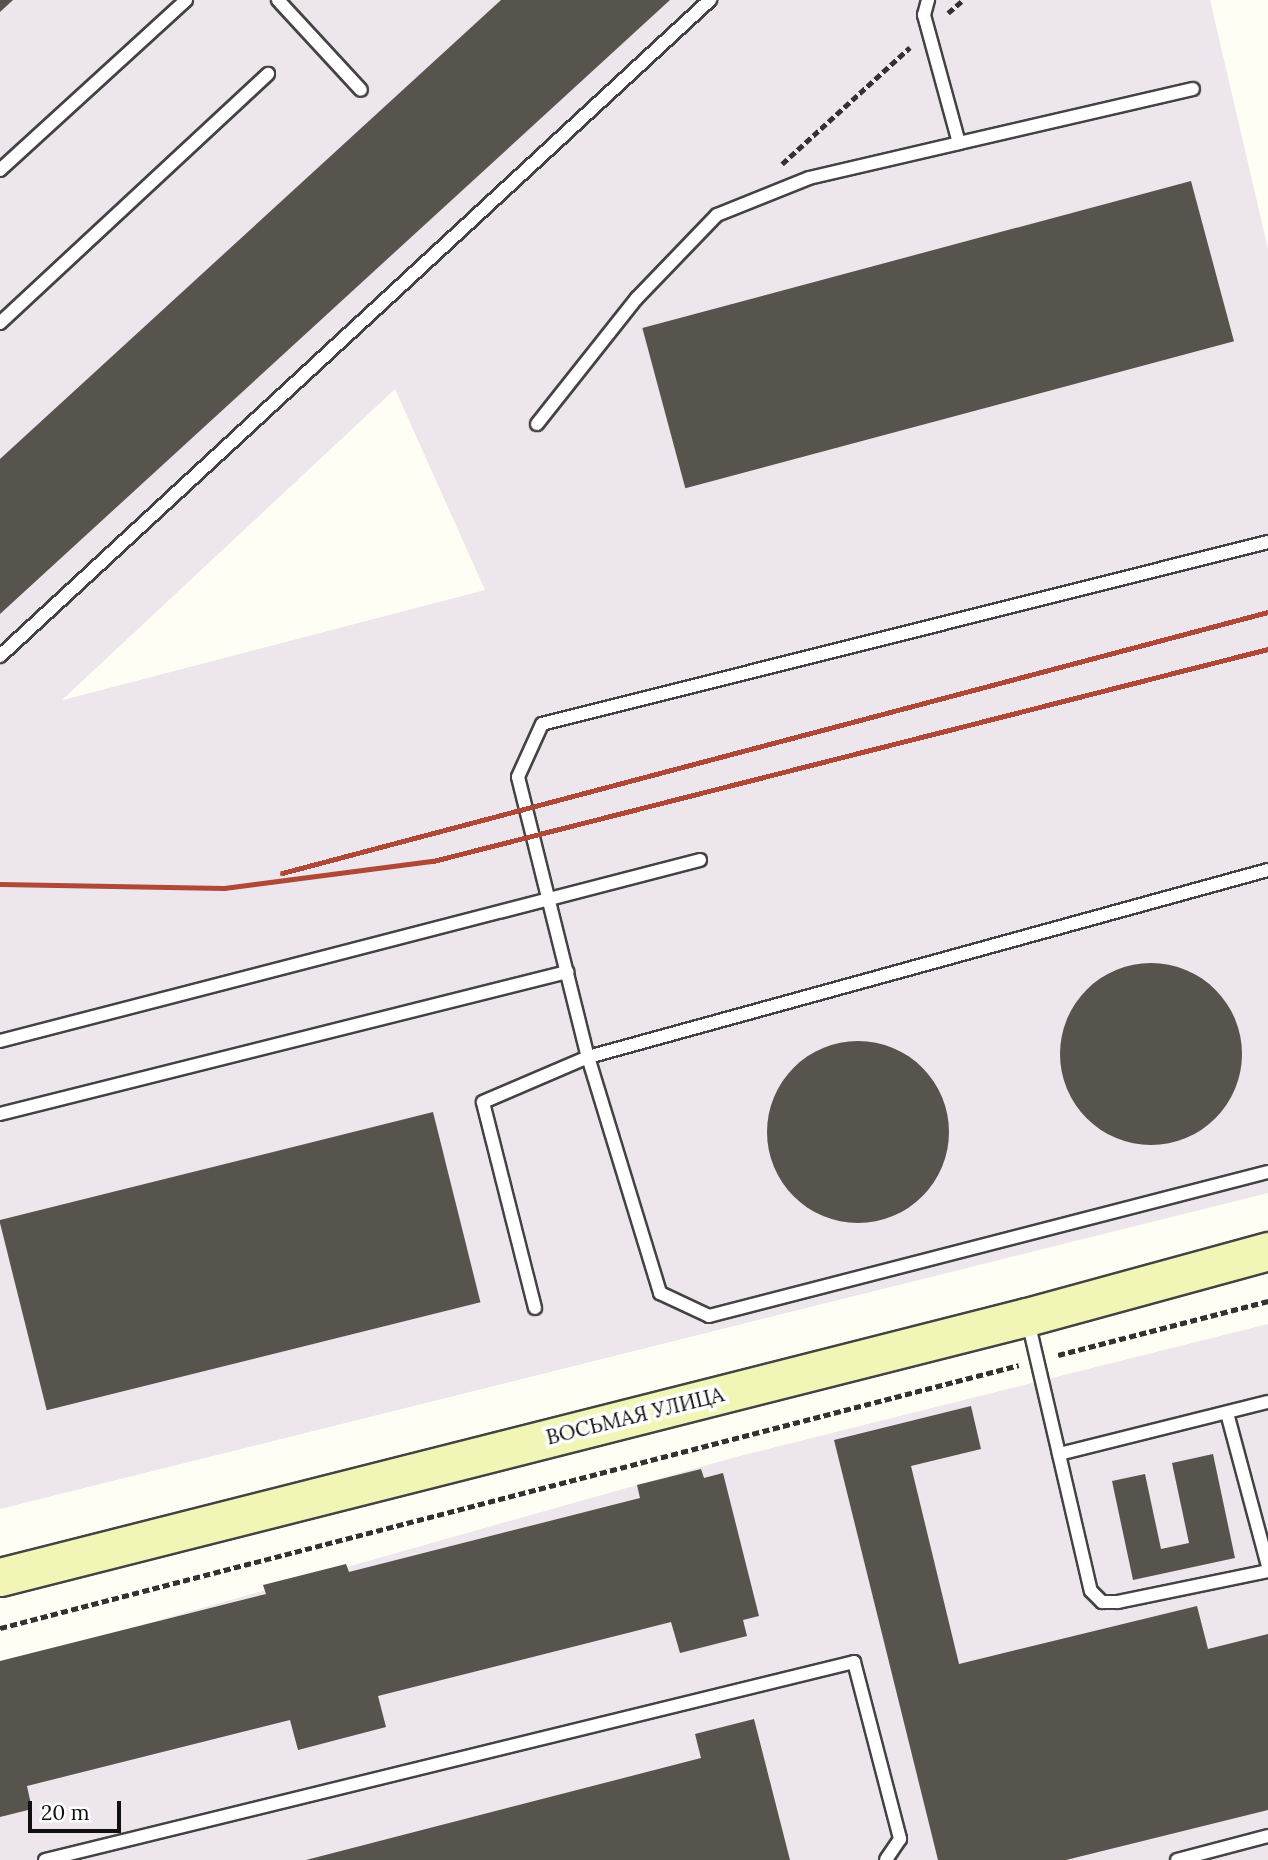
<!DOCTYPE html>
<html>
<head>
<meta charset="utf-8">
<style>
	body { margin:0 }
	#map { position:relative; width:1268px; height:1860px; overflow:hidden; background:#fefef4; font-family:Lora,serif }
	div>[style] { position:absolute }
	.industrial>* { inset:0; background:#ede6ec }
	.building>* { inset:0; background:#57534d; transform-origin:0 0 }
	.round { border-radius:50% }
	.path>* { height:4.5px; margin-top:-2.25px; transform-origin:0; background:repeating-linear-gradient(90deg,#323232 0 7px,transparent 0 10.5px) }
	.roads { filter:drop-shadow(2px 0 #434343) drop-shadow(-2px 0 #434343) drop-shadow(0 2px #434343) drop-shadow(0 -2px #434343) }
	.lane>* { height:12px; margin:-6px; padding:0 6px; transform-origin:6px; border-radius:6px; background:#fff }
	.secondary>* { height:37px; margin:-18.5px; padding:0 18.5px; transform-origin:18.5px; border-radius:18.5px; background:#f1f6b7 }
	.rail>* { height:5px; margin:-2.5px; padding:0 2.5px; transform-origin:2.5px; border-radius:2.5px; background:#b04837 }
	span { translate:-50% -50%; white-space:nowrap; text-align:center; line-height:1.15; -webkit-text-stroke:7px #fff; paint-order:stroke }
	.street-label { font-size:21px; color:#101010 }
	.scale { position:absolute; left:28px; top:1801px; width:93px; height:32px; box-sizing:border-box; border:4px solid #101010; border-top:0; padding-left:9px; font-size:21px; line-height:24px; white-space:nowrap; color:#101010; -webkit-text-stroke:5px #fff; paint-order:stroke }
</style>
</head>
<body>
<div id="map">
	<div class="industrial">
		<i style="clip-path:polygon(evenodd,0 0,1210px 0,1268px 249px,1268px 1193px,0 1509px,0 0,395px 389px,485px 590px,63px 700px,63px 699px,395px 389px)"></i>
		<i style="clip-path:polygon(1268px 1324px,1268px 1860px,0 1860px,0 1665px,736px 1457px)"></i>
	</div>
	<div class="building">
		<i style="clip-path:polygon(0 0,13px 0,0 12px)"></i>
		<i style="clip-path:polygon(501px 0,670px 0,0 614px,0 459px)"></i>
		<i style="left:1191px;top:181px;width:166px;height:568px;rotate:75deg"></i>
		<i class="round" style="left:1060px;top:963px;width:182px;height:182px"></i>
		<i class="round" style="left:767px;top:1041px;width:182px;height:182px"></i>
		<i style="left:433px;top:1112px;width:196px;height:447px;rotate:76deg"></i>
		<i style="clip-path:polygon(971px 1406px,981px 1449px,911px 1466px,959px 1664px,1197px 1606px,1208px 1649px,1268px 1634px,1268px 1810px,1066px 1860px,938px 1860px,834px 1440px)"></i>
		<i style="clip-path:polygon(1213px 1454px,1235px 1558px,1133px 1580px,1112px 1481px,1145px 1474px,1161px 1549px,1189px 1543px,1172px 1463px)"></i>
		<i style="clip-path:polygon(701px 1469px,704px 1478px,723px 1473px,759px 1616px,743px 1620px,747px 1636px,680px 1653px,671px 1622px,378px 1696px,386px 1727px,298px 1750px,290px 1720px,27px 1786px,32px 1809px,0 1817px,0 1661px,266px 1594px,263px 1585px,346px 1564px,349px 1572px,640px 1498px,637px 1485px)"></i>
		<i style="clip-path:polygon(754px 1719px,790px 1860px,306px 1860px,701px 1758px,695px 1734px)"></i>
	</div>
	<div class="path">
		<i style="left:948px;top:13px;width:20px;rotate:-41deg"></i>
		<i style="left:782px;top:164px;width:173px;rotate:-42.4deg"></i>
		<i style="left:1058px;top:1355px;width:217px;rotate:-14.4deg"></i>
		<i style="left:0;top:1628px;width:1052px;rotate:-14.47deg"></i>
	</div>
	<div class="roads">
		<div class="lane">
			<i style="left:278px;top:0;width:122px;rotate:47.3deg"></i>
			<i style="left:959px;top:143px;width:240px;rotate:-13deg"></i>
			<i style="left:0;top:170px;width:252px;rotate:-42.4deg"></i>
			<i style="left:0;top:323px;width:366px;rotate:-42.9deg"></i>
			<i style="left:537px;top:424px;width:161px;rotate:-51.6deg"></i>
			<i style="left:637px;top:298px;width:115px;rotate:-46.1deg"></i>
			<i style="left:717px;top:215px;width:99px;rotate:-21.9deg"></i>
			<i style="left:809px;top:178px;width:154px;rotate:-13.1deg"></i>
			<i style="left:959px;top:143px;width:133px;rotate:-105.3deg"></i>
			<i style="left:924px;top:15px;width:16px;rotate:-75deg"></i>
			<i style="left:1268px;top:542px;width:748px;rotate:165.93deg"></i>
			<i style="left:542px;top:724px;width:58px;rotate:114.4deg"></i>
			<i style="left:518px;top:777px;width:289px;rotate:76deg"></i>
			<i style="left:588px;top:1057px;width:247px;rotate:73deg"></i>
			<i style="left:660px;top:1293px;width:54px;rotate:25.1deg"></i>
			<i style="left:709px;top:1316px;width:577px;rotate:-14.45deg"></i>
			<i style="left:0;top:656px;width:967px;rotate:-42.74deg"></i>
			<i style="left:0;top:1041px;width:723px;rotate:-14.5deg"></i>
			<i style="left:0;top:1114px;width:585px;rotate:-14.06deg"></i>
			<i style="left:535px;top:1308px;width:212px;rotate:-104.2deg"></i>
			<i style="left:483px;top:1102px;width:114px;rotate:-23.2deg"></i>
			<i style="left:588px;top:1057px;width:705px;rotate:-15.38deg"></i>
			<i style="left:1028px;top:1321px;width:277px;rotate:76.9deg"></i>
			<i style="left:1091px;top:1591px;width:16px;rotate:45deg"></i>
			<i style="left:1102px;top:1602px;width:16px"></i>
			<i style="left:1118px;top:1602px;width:153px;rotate:-11.7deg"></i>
			<i style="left:1227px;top:1413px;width:158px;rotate:75deg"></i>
			<i style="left:1059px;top:1454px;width:215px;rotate:-14deg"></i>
			<i style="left:45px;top:1860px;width:833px;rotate:-13.75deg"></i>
			<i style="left:854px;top:1662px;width:183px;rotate:75.4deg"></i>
			<i style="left:900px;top:1839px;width:25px;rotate:124deg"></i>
			<i style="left:1177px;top:1860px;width:94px;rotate:-14.8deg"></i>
		</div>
		<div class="secondary">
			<i style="left:0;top:1577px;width:1059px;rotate:-14.21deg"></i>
			<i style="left:1027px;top:1317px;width:250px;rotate:-15.3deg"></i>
		</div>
	</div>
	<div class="rail">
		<i style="left:282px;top:873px;width:1020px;rotate:-14.83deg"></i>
		<i style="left:0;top:884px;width:224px;rotate:1deg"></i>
		<i style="left:224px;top:888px;width:211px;rotate:-7.4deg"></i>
		<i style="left:433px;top:861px;width:861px;rotate:-14.25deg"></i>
	</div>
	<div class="street-label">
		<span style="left:635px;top:1416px;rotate:-14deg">ВОСЬМАЯ УЛИЦА</span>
	</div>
	<div class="scale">20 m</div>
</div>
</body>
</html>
